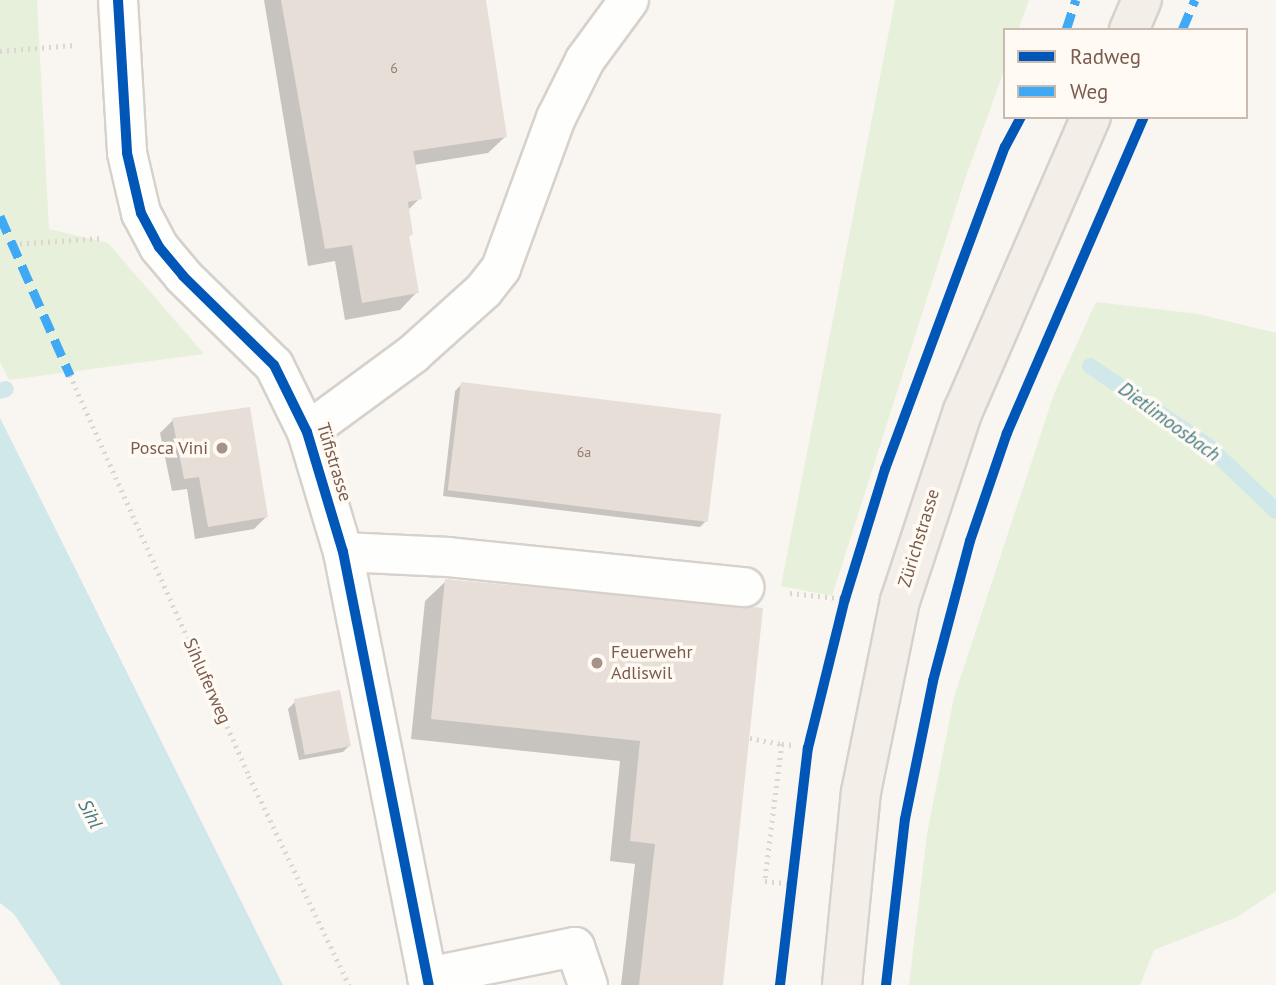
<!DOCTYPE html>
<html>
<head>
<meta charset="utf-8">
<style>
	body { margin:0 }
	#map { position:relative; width:1276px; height:985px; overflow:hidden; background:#f9f5f0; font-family:"PT Sans",sans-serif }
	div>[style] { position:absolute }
	.green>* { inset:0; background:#e7f0db }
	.water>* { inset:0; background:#d0e8ea }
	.shadow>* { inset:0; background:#0003 }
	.stream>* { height:16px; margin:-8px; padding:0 8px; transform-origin:8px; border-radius:8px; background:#d0e8ea }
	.building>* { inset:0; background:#e6ded7; transform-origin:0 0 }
	.path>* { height:4.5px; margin-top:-2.25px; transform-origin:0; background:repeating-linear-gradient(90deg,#dcd5d0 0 2px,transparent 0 7px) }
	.roads { filter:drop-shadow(2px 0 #d7d1cb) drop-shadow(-2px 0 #d7d1cb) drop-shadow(0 2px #d7d1cb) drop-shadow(0 -2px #d7d1cb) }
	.minor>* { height:38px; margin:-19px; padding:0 19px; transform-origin:19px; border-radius:19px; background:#fefefd }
	.major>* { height:38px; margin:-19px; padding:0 19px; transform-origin:19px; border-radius:19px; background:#f3eee8 }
	.quiet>* { height:9px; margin-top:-4.5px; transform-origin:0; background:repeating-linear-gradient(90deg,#3fa9f5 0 18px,transparent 0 27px) }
	.cycleway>* { height:10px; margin:-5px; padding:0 5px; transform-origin:5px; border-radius:5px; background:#0057b8 }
	.dots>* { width:19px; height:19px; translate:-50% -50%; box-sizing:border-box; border:4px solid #fffaf3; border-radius:50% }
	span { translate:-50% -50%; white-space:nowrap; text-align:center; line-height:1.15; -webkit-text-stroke:7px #fffaf3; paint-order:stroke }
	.number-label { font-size:14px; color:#977e72 }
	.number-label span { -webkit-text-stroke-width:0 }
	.poi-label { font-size:18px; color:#7a5c4d }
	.right { translate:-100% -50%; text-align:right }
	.left { translate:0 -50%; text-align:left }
	.street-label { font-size:18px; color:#7a5c4d }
	.water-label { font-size:19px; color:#437c86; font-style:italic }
	.legend { position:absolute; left:1003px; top:28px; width:245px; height:91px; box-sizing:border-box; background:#fffaf3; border:2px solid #cabbb1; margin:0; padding:9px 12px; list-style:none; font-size:21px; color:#7a5c4d }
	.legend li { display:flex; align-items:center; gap:14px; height:35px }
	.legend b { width:35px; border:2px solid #cabbb1 }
</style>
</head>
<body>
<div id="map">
	<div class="green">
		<i style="clip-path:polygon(0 0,37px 0,49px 229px,108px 243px,204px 354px,9px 380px,0 362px)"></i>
		<i style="clip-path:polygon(895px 0,1029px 0,1018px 30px,1005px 30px,1005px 68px,965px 179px,832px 596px,781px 586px)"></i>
		<i style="clip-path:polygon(1096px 302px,1198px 314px,1276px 333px,1276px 891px,1237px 917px,1154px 950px,1140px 985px,909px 985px,927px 834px,954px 697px,1054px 394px)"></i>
	</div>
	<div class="water">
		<i style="clip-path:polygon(0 418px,15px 448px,283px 985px,61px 985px,14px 914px,0 903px)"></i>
	</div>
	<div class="shadow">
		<i style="clip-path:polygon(264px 0,484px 0,506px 136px,488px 153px,414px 165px,420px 198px,407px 211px,412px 234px,407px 238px,417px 292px,400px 310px,345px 320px,335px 261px,308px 266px)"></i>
		<i style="clip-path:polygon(462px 384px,706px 521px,700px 527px,443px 496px,455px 391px)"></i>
		<i style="clip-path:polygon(173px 420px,267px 516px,254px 529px,195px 539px,187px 489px,172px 491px,160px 433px)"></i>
		<i style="clip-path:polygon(446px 581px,761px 609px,720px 985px,621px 985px,635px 864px,610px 861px,620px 761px,411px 739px,425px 601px)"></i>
		<i style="clip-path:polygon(295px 702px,349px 746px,343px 752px,299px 760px,288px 709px)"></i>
	</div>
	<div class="stream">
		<i style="left:1090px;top:366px;width:143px;rotate:34.1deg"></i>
		<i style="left:1208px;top:446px;width:94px;rotate:43.7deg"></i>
		<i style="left:0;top:391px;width:6px;rotate:-18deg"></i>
	</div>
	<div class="building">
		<i style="clip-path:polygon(281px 0,486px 0,507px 137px,413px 151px,422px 199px,408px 202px,413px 235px,409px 235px,419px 293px,362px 303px,352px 245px,325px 249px)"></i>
		<i style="left:461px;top:382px;width:262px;height:109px;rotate:7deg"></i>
		<i style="clip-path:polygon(250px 407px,268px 517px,208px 527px,199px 477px,184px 479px,172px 418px)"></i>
		<i style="clip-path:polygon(445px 579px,763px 608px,723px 985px,639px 985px,655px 844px,630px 841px,640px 741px,431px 719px)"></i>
		<i style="left:340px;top:690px;width:57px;height:47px;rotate:79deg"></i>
	</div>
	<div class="path">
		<i style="left:0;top:51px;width:75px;rotate:-4.6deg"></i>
		<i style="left:13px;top:244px;width:91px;rotate:-3.8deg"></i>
		<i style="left:70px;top:375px;width:439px;rotate:65.9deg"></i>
		<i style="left:249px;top:776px;width:232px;rotate:64.4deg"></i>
		<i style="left:790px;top:593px;width:55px;rotate:6.2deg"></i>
		<i style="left:750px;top:738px;width:33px;rotate:11deg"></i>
		<i style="left:782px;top:744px;width:138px;rotate:97.1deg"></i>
		<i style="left:765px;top:881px;width:27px;rotate:6deg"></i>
		<i style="left:782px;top:744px;width:13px;rotate:4deg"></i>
	</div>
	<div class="roads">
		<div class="minor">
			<i style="left:118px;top:0;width:153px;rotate:86.6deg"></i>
			<i style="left:127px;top:153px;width:62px;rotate:76.9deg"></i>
			<i style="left:141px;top:213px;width:38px;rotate:62deg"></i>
			<i style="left:159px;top:247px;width:38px;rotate:50deg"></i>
			<i style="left:183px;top:276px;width:127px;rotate:44.4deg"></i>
			<i style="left:274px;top:365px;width:75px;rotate:63.8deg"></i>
			<i style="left:307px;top:432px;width:125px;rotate:73.3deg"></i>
			<i style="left:343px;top:552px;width:441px;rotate:78.8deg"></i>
			<i style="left:307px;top:432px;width:132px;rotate:-36.3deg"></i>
			<i style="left:413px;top:354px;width:96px;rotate:-42deg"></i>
			<i style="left:484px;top:290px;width:28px;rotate:-52deg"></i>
			<i style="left:501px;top:268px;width:160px;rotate:-69.9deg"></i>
			<i style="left:556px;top:118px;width:65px;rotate:-63.4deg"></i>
			<i style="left:585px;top:60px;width:74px;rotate:-53.7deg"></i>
			<i style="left:343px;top:552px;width:105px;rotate:2.7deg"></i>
			<i style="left:448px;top:557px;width:298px;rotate:5.8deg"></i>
			<i style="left:427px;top:977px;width:151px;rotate:-11.5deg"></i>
			<i style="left:575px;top:947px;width:40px;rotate:71.1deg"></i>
		</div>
		<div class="major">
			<i style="left:1129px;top:30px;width:33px;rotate:-67deg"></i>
			<i style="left:842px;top:985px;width:194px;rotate:-84.4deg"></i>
			<i style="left:861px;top:792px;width:195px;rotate:-78.5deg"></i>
			<i style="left:900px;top:601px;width:200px;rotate:-71.7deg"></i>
			<i style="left:963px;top:411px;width:321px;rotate:-66.5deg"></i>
		</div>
	</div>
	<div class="quiet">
		<i style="left:1066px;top:30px;width:32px;rotate:-72deg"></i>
		<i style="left:1182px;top:30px;width:33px;rotate:-67deg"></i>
		<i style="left:0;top:216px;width:174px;rotate:66.2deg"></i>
	</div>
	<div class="cycleway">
		<i style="left:118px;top:0;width:153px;rotate:86.6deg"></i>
		<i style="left:127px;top:153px;width:62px;rotate:76.9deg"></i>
		<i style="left:141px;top:213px;width:38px;rotate:62deg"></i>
		<i style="left:159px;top:247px;width:38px;rotate:50deg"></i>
		<i style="left:183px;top:276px;width:127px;rotate:44.4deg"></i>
		<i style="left:274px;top:365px;width:75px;rotate:63.8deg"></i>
		<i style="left:307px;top:432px;width:125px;rotate:73.3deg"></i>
		<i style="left:343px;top:552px;width:441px;rotate:78.8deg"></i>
		<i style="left:780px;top:985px;width:239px;rotate:-83.3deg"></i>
		<i style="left:808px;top:748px;width:154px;rotate:-76.1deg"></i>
		<i style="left:845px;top:599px;width:136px;rotate:-72.9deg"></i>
		<i style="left:885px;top:469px;width:344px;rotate:-69.6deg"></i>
		<i style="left:1005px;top:147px;width:34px;rotate:-62deg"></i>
		<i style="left:886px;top:985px;width:167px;rotate:-83.5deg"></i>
		<i style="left:905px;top:819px;width:141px;rotate:-78.5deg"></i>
		<i style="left:933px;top:681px;width:145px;rotate:-75.2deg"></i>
		<i style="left:970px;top:541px;width:114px;rotate:-71.1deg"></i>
		<i style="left:1007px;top:433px;width:344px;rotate:-66.6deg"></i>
	</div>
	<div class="dots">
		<i style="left:222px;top:448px;background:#a69286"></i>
		<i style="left:597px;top:663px;background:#a69286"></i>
	</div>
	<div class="number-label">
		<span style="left:394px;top:68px">6</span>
		<span style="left:584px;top:452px">6a</span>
	</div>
	<div class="poi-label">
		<span class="right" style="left:208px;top:448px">Posca Vini</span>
		<span class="left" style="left:611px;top:663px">Feuerwehr<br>Adliswil</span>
	</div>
	<div class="street-label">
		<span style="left:334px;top:462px;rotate:73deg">Tüfistrasse</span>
		<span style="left:919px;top:538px;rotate:-73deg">Zürichstrasse</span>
		<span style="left:207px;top:681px;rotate:66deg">Sihluferweg</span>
	</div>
	<div class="water-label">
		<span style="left:1169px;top:422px;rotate:36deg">Dietlimoosbach</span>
		<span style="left:90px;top:814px;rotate:62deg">Sihl</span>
	</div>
	<ul class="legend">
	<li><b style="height:9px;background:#0057b8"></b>Radweg</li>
	<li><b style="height:9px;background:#3fa9f5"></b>Weg</li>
	</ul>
</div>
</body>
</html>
